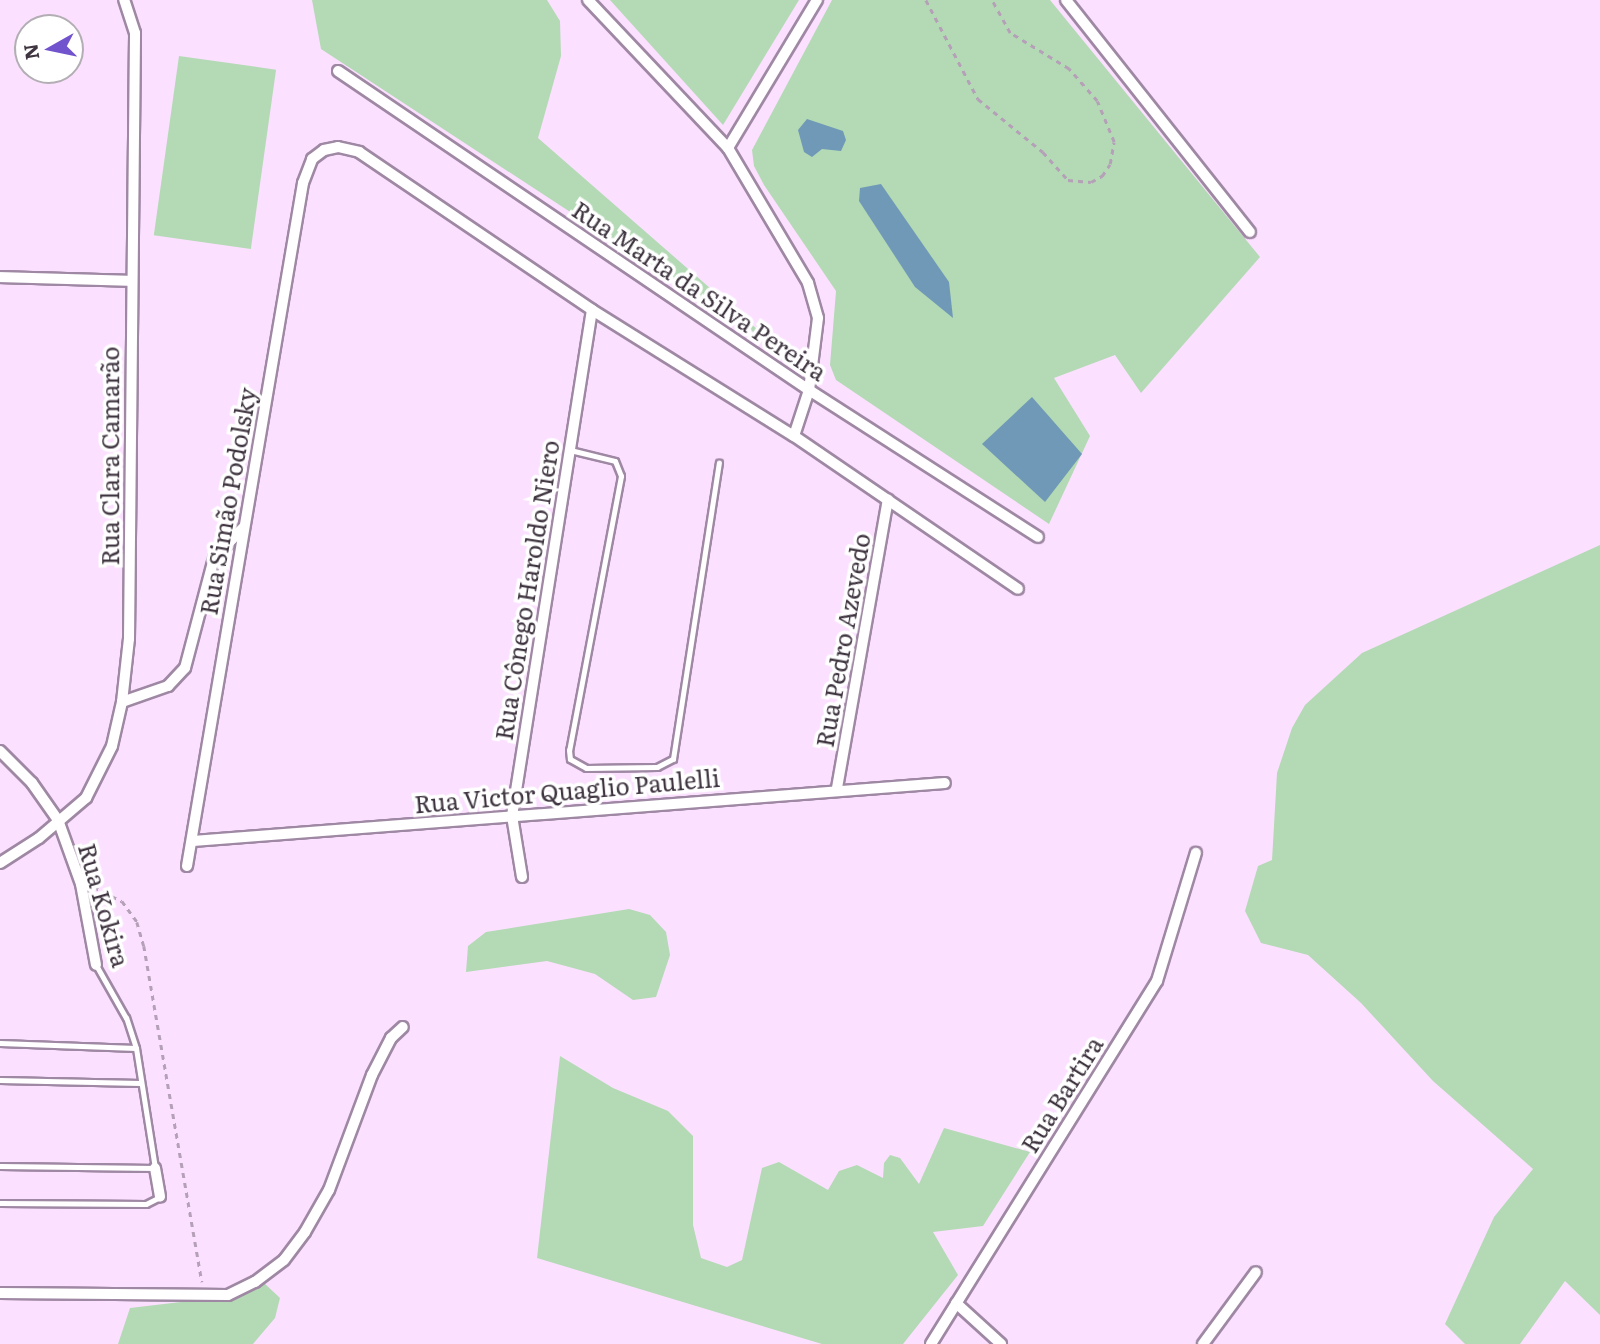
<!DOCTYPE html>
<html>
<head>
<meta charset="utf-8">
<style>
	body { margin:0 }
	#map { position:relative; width:1600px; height:1344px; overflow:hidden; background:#fbe1ff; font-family:Literata,serif }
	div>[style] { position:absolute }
	.green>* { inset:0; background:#b4d9b5; transform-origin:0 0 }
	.water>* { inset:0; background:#6f99b7 }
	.path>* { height:2.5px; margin-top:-1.25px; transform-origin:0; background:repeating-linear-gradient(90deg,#b4a0b7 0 5px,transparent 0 10px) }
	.roads { filter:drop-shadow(2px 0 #9f88a3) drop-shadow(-2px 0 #9f88a3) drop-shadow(0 2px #9f88a3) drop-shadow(0 -2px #9f88a3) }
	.service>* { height:5px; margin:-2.5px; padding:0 2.5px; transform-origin:2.5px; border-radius:2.5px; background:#fff }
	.minor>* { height:10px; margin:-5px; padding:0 5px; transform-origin:5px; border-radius:5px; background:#fff }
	span { translate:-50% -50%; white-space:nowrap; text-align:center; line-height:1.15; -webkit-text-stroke:7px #fff; paint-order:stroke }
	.street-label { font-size:24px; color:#3f3540 }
	.north { position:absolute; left:14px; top:14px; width:70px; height:70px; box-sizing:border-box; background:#fff; border:2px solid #b2aeb3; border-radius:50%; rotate:261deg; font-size:19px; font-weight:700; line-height:28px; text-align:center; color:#3f3540 }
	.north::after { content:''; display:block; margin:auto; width:24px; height:32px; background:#7153cd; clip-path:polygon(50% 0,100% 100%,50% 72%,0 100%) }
</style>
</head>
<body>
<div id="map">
	<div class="green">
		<i style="clip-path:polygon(312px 0,547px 0,560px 21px,561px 56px,538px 138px,781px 350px,321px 49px)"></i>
		<i style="clip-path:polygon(610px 0,799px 0,723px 125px)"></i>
		<i style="clip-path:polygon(832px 0,1050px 0,1260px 257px,1141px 393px,1115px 355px,1054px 378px,1090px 436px,1049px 524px,836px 380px,830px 365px,836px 291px,764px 185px,754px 166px,752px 150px)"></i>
		<i style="left:179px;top:56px;width:98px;height:181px;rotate:8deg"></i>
		<i style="clip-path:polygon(1600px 545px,1600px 1315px,1565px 1281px,1520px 1344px,1465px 1344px,1445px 1324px,1494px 1217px,1533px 1169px,1433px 1081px,1361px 1003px,1308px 955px,1261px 943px,1245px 911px,1258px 866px,1272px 860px,1277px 773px,1292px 728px,1305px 705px,1362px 653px)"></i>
		<i style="clip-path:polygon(629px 909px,650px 915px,666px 932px,670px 955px,656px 997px,633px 1000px,595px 974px,547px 961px,466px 972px,468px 946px,486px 932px)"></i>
		<i style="clip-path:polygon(560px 1056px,613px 1088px,668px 1111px,693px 1136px,693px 1225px,701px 1258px,727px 1267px,742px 1260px,762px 1168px,779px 1162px,828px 1190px,839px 1171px,857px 1165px,883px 1178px,884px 1163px,890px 1155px,900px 1158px,919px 1184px,944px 1128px,1030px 1152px,983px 1226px,933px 1232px,958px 1275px,903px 1344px,822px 1344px,537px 1258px)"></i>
		<i style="clip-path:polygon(264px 1283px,280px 1298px,275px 1318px,253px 1344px,118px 1344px,130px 1308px,223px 1297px,241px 1286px)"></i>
	</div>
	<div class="water">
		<i style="clip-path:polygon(807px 119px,843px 131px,846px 140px,841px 151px,822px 149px,812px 157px,804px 152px,798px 130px)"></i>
		<i style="clip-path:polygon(881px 184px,949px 282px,953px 318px,915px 287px,859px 201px,860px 188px)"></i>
		<i style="clip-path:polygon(1032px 397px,1082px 454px,1045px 502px,982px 444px)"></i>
	</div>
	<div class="path">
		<i style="left:926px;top:0;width:112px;rotate:62.3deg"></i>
		<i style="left:978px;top:99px;width:84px;rotate:39.2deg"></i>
		<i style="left:1043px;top:152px;width:38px;rotate:48deg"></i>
		<i style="left:1068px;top:180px;width:23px;rotate:5deg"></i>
		<i style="left:1091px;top:182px;width:13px;rotate:-29deg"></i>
		<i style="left:1102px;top:176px;width:14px;rotate:-56deg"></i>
		<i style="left:1110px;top:164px;width:22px;rotate:-80deg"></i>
		<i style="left:1114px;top:142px;width:44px;rotate:-112.5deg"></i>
		<i style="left:1097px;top:101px;width:43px;rotate:-131.2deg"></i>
		<i style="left:1069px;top:69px;width:69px;rotate:-148.6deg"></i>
		<i style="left:1010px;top:33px;width:38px;rotate:-119deg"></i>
		<i style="left:94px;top:887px;width:31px;rotate:27deg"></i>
		<i style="left:122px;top:901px;width:26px;rotate:54deg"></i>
		<i style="left:137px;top:922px;width:25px;rotate:74deg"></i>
		<i style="left:144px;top:946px;width:341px;rotate:80.2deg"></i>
	</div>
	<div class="roads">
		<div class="service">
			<i style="left:570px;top:450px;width:46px;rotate:13.7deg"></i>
			<i style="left:615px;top:461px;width:16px;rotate:68deg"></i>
			<i style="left:621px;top:476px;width:279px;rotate:100.7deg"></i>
			<i style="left:569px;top:750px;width:9px;rotate:84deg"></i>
			<i style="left:570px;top:759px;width:18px;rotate:29deg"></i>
			<i style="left:586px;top:768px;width:71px;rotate:-0.8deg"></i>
			<i style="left:657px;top:767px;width:18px;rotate:-27deg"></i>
			<i style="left:673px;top:759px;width:300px;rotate:-81.2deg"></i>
			<i style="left:0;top:1043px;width:136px;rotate:2.1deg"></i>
			<i style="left:0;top:1080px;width:140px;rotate:1.2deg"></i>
			<i style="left:0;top:1166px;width:155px;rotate:0.7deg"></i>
			<i style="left:155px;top:1168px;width:121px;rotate:-99deg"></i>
			<i style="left:136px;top:1048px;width:32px;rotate:-108deg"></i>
			<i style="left:126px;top:1018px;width:61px;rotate:-119.5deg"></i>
			<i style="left:0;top:1203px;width:146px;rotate:0.4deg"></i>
			<i style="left:146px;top:1204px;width:16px;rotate:-27deg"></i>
		</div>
		<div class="minor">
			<i style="left:588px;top:0;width:204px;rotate:46.6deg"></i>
			<i style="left:728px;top:148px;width:157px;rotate:59.3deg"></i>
			<i style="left:808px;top:283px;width:36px;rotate:74deg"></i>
			<i style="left:818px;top:318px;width:73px;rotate:97.1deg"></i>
			<i style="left:809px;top:390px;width:48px;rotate:108.1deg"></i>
			<i style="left:1066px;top:0;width:296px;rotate:51.6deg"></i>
			<i style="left:338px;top:71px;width:569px;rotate:34.11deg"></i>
			<i style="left:809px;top:390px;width:272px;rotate:32.7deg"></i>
			<i style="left:728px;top:148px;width:173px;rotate:-59deg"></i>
			<i style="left:0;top:277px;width:131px;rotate:1.7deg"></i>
			<i style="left:122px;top:702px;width:49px;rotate:-19.2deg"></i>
			<i style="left:168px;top:686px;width:25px;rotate:-47deg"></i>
			<i style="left:185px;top:668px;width:114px;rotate:-75.2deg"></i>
			<i style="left:214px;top:558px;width:42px;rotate:-46deg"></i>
			<i style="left:0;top:751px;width:45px;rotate:45deg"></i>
			<i style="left:32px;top:783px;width:45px;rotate:54.9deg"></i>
			<i style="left:58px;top:820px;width:68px;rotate:70.2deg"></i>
			<i style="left:81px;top:884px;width:82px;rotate:79.5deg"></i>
			<i style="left:837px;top:788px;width:293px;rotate:-80deg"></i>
			<i style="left:193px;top:841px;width:754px;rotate:-4.41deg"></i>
			<i style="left:0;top:863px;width:46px;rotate:-32.7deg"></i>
			<i style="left:39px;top:838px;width:62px;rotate:-40.4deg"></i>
			<i style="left:86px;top:798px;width:58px;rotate:-63.4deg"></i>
			<i style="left:112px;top:746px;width:45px;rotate:-77.2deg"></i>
			<i style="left:122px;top:702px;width:63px;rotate:-83.7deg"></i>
			<i style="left:129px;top:639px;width:606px;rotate:-89.43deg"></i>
			<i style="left:135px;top:33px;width:35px;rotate:-108deg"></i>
			<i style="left:187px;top:866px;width:693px;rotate:-80.36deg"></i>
			<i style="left:303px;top:183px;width:26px;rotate:-69deg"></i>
			<i style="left:312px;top:159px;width:15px;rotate:-37deg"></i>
			<i style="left:324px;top:150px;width:14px;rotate:-12deg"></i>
			<i style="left:338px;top:147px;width:22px;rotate:13deg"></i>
			<i style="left:359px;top:152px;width:282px;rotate:34.1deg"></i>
			<i style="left:592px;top:310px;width:238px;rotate:32deg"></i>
			<i style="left:794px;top:436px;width:271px;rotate:34.3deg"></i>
			<i style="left:522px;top:877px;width:62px;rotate:-99.3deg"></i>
			<i style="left:512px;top:816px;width:512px;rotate:-81.02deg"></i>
			<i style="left:155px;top:1168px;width:29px;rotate:80deg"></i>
			<i style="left:0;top:1293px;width:228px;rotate:0.5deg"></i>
			<i style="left:228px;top:1295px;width:30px;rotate:-26deg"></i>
			<i style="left:255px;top:1282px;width:36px;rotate:-37deg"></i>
			<i style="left:284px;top:1260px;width:35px;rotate:-53deg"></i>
			<i style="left:305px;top:1232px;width:48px;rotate:-60.3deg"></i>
			<i style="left:329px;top:1190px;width:123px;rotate:-69.5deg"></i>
			<i style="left:372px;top:1075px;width:42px;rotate:-62.8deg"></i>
			<i style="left:391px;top:1038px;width:16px;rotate:-43deg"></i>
			<i style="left:956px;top:1303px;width:61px;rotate:42.3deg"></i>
			<i style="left:931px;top:1344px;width:428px;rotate:-58.1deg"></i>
			<i style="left:1157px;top:981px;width:134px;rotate:-73.1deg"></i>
			<i style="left:1203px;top:1344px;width:89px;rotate:-53.6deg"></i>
		</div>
	</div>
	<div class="street-label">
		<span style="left:700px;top:290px;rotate:34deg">Rua Marta da Silva Pereira</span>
		<span style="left:109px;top:456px;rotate:-90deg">Rua Clara Camarão</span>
		<span style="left:227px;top:501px;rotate:-80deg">Rua Simão Podolsky</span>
		<span style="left:526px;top:590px;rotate:-81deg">Rua Cônego Haroldo Niero</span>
		<span style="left:842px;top:640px;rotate:-80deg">Rua Pedro Azevedo</span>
		<span style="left:567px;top:790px;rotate:-5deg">Rua Victor Quaglio Paulelli</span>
		<span style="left:105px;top:905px;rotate:74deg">Rua Kokira</span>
		<span style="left:1061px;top:1094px;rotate:-58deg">Rua Bartira</span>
	</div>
	<div class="north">N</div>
</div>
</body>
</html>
